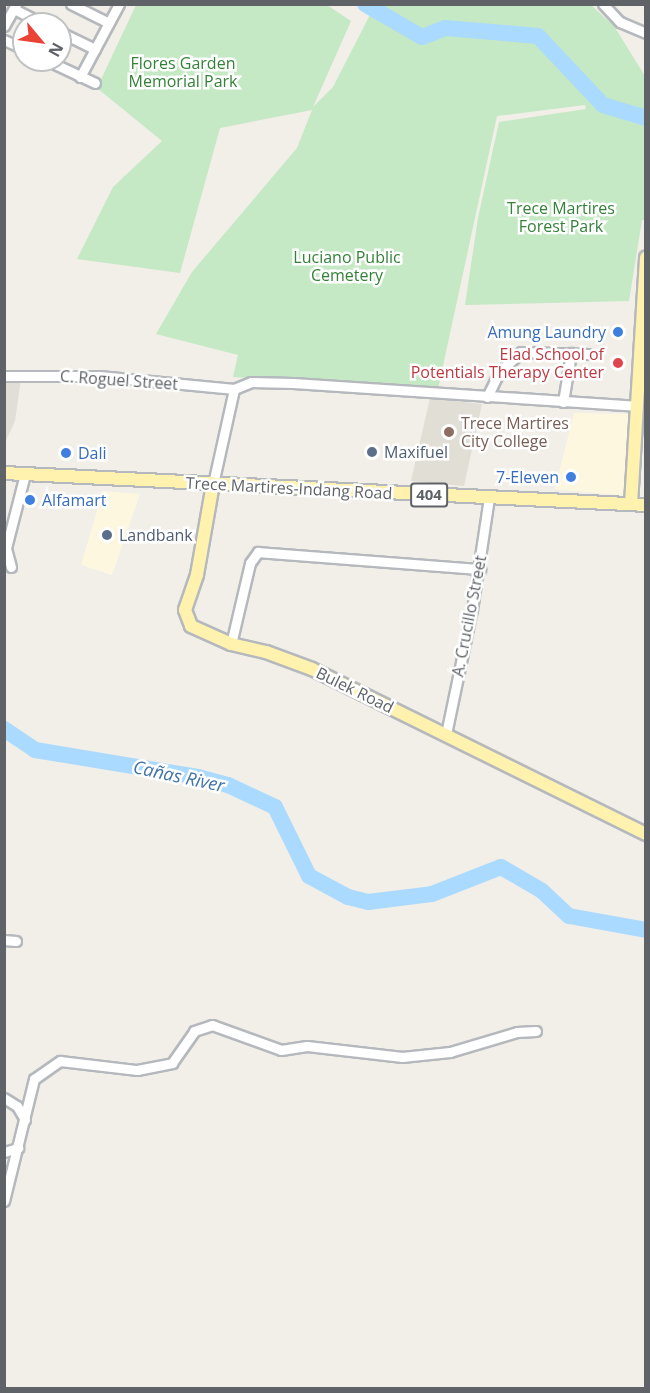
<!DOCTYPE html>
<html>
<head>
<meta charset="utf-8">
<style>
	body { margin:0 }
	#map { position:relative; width:650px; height:1393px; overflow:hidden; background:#f1efe8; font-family:"Open Sans",sans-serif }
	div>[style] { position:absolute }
	.commercial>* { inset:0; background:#fef7e0 }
	.education>* { inset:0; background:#e1ded6 }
	.green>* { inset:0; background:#c5e8c5 }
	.river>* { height:16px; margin:-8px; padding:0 8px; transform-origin:8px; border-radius:8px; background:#aadaff }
	.roads { filter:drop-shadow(2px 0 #b5b8bc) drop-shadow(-2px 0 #b5b8bc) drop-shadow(0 2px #b5b8bc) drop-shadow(0 -2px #b5b8bc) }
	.minor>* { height:9px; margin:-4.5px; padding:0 4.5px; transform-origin:4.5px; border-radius:4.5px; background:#fff }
	.major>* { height:12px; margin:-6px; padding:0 6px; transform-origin:6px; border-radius:6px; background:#fff2af }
	.dots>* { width:16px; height:16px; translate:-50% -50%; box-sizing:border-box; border:3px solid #fff; border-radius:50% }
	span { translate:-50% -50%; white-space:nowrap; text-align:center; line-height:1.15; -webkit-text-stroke:5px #fff; paint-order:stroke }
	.shield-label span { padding:2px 4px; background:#fff; border:2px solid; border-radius:4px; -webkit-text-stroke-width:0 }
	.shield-label { font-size:15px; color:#5f6368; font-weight:700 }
	.park-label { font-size:16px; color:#348238 }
	.shop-label { font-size:16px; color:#366cbe }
	.right { translate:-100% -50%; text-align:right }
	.left { translate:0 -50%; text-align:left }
	.health-label { font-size:16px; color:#be3a42 }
	.street-label { font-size:16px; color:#5f6368 }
	.education-label { font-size:16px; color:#785e54 }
	.service-label { font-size:16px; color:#4e5e75 }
	.water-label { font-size:18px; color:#4174aa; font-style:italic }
	.frame { position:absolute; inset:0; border:6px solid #5f6368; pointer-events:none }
	.north { position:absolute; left:12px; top:12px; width:60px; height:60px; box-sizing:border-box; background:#fff; border:2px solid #bfc1c3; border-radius:50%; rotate:119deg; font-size:16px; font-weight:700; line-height:24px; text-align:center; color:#5f6368 }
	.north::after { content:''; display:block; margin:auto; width:21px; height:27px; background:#ea4335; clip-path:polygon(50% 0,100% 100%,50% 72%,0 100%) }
</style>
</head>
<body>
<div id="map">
	<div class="commercial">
		<i style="clip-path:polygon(574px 413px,628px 414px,626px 496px,555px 489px)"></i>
		<i style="clip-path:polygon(103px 491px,140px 494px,112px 575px,81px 565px)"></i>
	</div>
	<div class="education">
		<i style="clip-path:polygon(5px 379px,21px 379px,15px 421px,5px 443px)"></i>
		<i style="clip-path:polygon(430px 398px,482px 404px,464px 486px,411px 481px)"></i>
	</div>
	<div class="green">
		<i style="clip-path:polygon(136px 5px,327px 5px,351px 21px,313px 107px,333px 87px,375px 5px,591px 5px,614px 26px,645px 76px,645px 220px,642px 220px,629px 301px,465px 305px,478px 218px,499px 122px,586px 109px,585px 105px,497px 116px,438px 389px,233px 377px,238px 355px,156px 334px,192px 272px,297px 148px,312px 110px,220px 128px,180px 273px,77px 259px,113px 187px,162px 141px,97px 88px)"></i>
	</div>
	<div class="river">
		<i style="left:365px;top:4px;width:66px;rotate:30.1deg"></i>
		<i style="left:422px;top:37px;width:25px;rotate:-21deg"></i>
		<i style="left:445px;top:28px;width:93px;rotate:4.9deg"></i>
		<i style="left:538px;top:36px;width:95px;rotate:46.7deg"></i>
		<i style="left:603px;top:105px;width:45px;rotate:16.8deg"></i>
		<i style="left:4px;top:729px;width:37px;rotate:34deg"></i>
		<i style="left:35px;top:750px;width:165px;rotate:9.4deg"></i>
		<i style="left:198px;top:777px;width:31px;rotate:15deg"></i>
		<i style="left:228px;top:785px;width:52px;rotate:25.1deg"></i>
		<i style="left:275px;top:807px;width:77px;rotate:63.8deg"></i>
		<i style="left:309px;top:876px;width:44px;rotate:28.3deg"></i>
		<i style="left:348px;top:897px;width:21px;rotate:14deg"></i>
		<i style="left:368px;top:902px;width:64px;rotate:-7.1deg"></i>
		<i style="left:432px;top:894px;width:74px;rotate:-21.4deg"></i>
		<i style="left:501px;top:867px;width:48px;rotate:30.3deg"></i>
		<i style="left:542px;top:891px;width:37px;rotate:43deg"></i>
		<i style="left:569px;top:916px;width:78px;rotate:10.3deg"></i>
	</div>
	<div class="roads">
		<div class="minor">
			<i style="left:71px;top:4px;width:42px;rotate:26.6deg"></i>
			<i style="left:603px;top:4px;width:25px;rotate:47deg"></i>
			<i style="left:620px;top:22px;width:28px;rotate:23deg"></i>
			<i style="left:14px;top:9px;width:34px;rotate:27deg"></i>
			<i style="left:4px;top:26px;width:25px;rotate:-61deg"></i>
			<i style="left:60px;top:32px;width:39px;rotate:26deg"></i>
			<i style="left:4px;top:40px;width:22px;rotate:24deg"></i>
			<i style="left:46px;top:60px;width:54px;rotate:25.1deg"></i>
			<i style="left:80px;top:77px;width:83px;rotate:-61.9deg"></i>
			<i style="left:4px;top:376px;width:95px"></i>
			<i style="left:99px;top:376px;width:136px;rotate:5.5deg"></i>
			<i style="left:234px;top:389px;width:18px;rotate:-22deg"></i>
			<i style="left:251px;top:382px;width:42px;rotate:1.4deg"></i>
			<i style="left:293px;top:383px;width:343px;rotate:3.8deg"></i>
			<i style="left:487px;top:397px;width:28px;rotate:-64deg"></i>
			<i style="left:499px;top:372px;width:30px;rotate:-42deg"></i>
			<i style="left:521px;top:352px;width:67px;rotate:1.7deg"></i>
			<i style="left:563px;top:402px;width:50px;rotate:-80.7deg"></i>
			<i style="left:213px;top:484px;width:97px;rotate:-77.5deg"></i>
			<i style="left:11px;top:567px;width:20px;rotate:-105deg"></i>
			<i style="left:6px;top:548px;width:76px;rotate:-75.6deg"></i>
			<i style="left:231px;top:644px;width:83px;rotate:-76.8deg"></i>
			<i style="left:250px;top:563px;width:14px;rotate:-54deg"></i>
			<i style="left:258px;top:552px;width:223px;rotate:4.4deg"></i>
			<i style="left:446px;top:734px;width:127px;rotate:-78.2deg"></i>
			<i style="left:472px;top:610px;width:113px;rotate:-81.4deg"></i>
			<i style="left:4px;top:940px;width:12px;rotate:5deg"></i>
			<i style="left:4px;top:1098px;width:15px;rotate:32deg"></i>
			<i style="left:17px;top:1106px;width:16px;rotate:60deg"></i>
			<i style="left:4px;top:1152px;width:15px;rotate:-16deg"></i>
			<i style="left:4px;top:1201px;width:126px;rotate:-76.2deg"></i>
			<i style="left:34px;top:1079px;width:32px;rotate:-35deg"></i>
			<i style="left:60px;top:1061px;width:78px;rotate:6.7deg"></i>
			<i style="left:137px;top:1070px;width:36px;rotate:-11deg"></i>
			<i style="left:172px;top:1063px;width:39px;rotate:-55deg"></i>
			<i style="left:194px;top:1031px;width:19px;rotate:-18deg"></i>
			<i style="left:212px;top:1025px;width:73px;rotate:19.9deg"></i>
			<i style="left:281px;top:1050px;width:26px;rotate:-9deg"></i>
			<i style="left:307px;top:1046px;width:96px;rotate:6.6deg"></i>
			<i style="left:402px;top:1057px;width:48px;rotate:-5.9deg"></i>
			<i style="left:450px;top:1052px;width:70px;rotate:-16.6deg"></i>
			<i style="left:517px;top:1032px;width:19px;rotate:-3deg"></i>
		</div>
		<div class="major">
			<i style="left:4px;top:473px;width:643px;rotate:2.85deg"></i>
			<i style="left:213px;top:484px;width:92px;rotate:100deg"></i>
			<i style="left:197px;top:575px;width:37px;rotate:109deg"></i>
			<i style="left:185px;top:610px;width:17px;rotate:69deg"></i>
			<i style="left:191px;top:626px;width:44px;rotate:24.2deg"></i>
			<i style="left:231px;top:644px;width:36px;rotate:13deg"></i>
			<i style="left:266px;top:652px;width:49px;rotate:20.3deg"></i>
			<i style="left:312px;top:669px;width:373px;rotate:26.3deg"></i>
			<i style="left:631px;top:504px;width:247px;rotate:-86.5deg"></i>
		</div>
	</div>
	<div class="dots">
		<i style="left:618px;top:332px;background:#3f7fe0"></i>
		<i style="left:618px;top:363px;background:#e0444e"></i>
		<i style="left:449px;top:432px;background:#8d6e63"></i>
		<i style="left:372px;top:452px;background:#5c6f8a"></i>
		<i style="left:66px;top:453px;background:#3f7fe0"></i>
		<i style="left:571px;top:477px;background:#3f7fe0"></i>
		<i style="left:30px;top:500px;background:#3f7fe0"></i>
		<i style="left:107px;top:535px;background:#5c6f8a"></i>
	</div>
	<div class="shield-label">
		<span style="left:429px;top:495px">404</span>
	</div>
	<div class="park-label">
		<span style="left:183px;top:72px">Flores Garden<br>Memorial Park</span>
		<span style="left:561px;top:217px">Trece Martires<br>Forest Park</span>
		<span style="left:347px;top:266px">Luciano Public<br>Cemetery</span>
	</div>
	<div class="shop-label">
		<span class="right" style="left:606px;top:332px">Amung Laundry</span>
		<span class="left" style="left:78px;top:453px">Dali</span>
		<span class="right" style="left:559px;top:477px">7-Eleven</span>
		<span class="left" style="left:42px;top:500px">Alfamart</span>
	</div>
	<div class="health-label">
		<span class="right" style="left:604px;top:363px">Elad School of<br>Potentials Therapy Center</span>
	</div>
	<div class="street-label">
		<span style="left:119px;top:380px;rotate:4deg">C. Roguel Street</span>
		<span style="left:289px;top:488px;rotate:3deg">Trece Martires-Indang Road</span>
		<span style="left:469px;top:616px;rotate:-79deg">A. Crucillo Street</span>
		<span style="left:355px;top:690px;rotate:26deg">Bulek Road</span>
	</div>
	<div class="education-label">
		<span class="left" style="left:461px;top:432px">Trece Martires<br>City College</span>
	</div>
	<div class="service-label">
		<span class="left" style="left:384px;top:452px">Maxifuel</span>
		<span class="left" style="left:119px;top:535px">Landbank</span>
	</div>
	<div class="water-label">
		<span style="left:179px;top:776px;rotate:12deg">Cañas River</span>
	</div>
	<div class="frame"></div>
	<div class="north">N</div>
</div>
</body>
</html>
